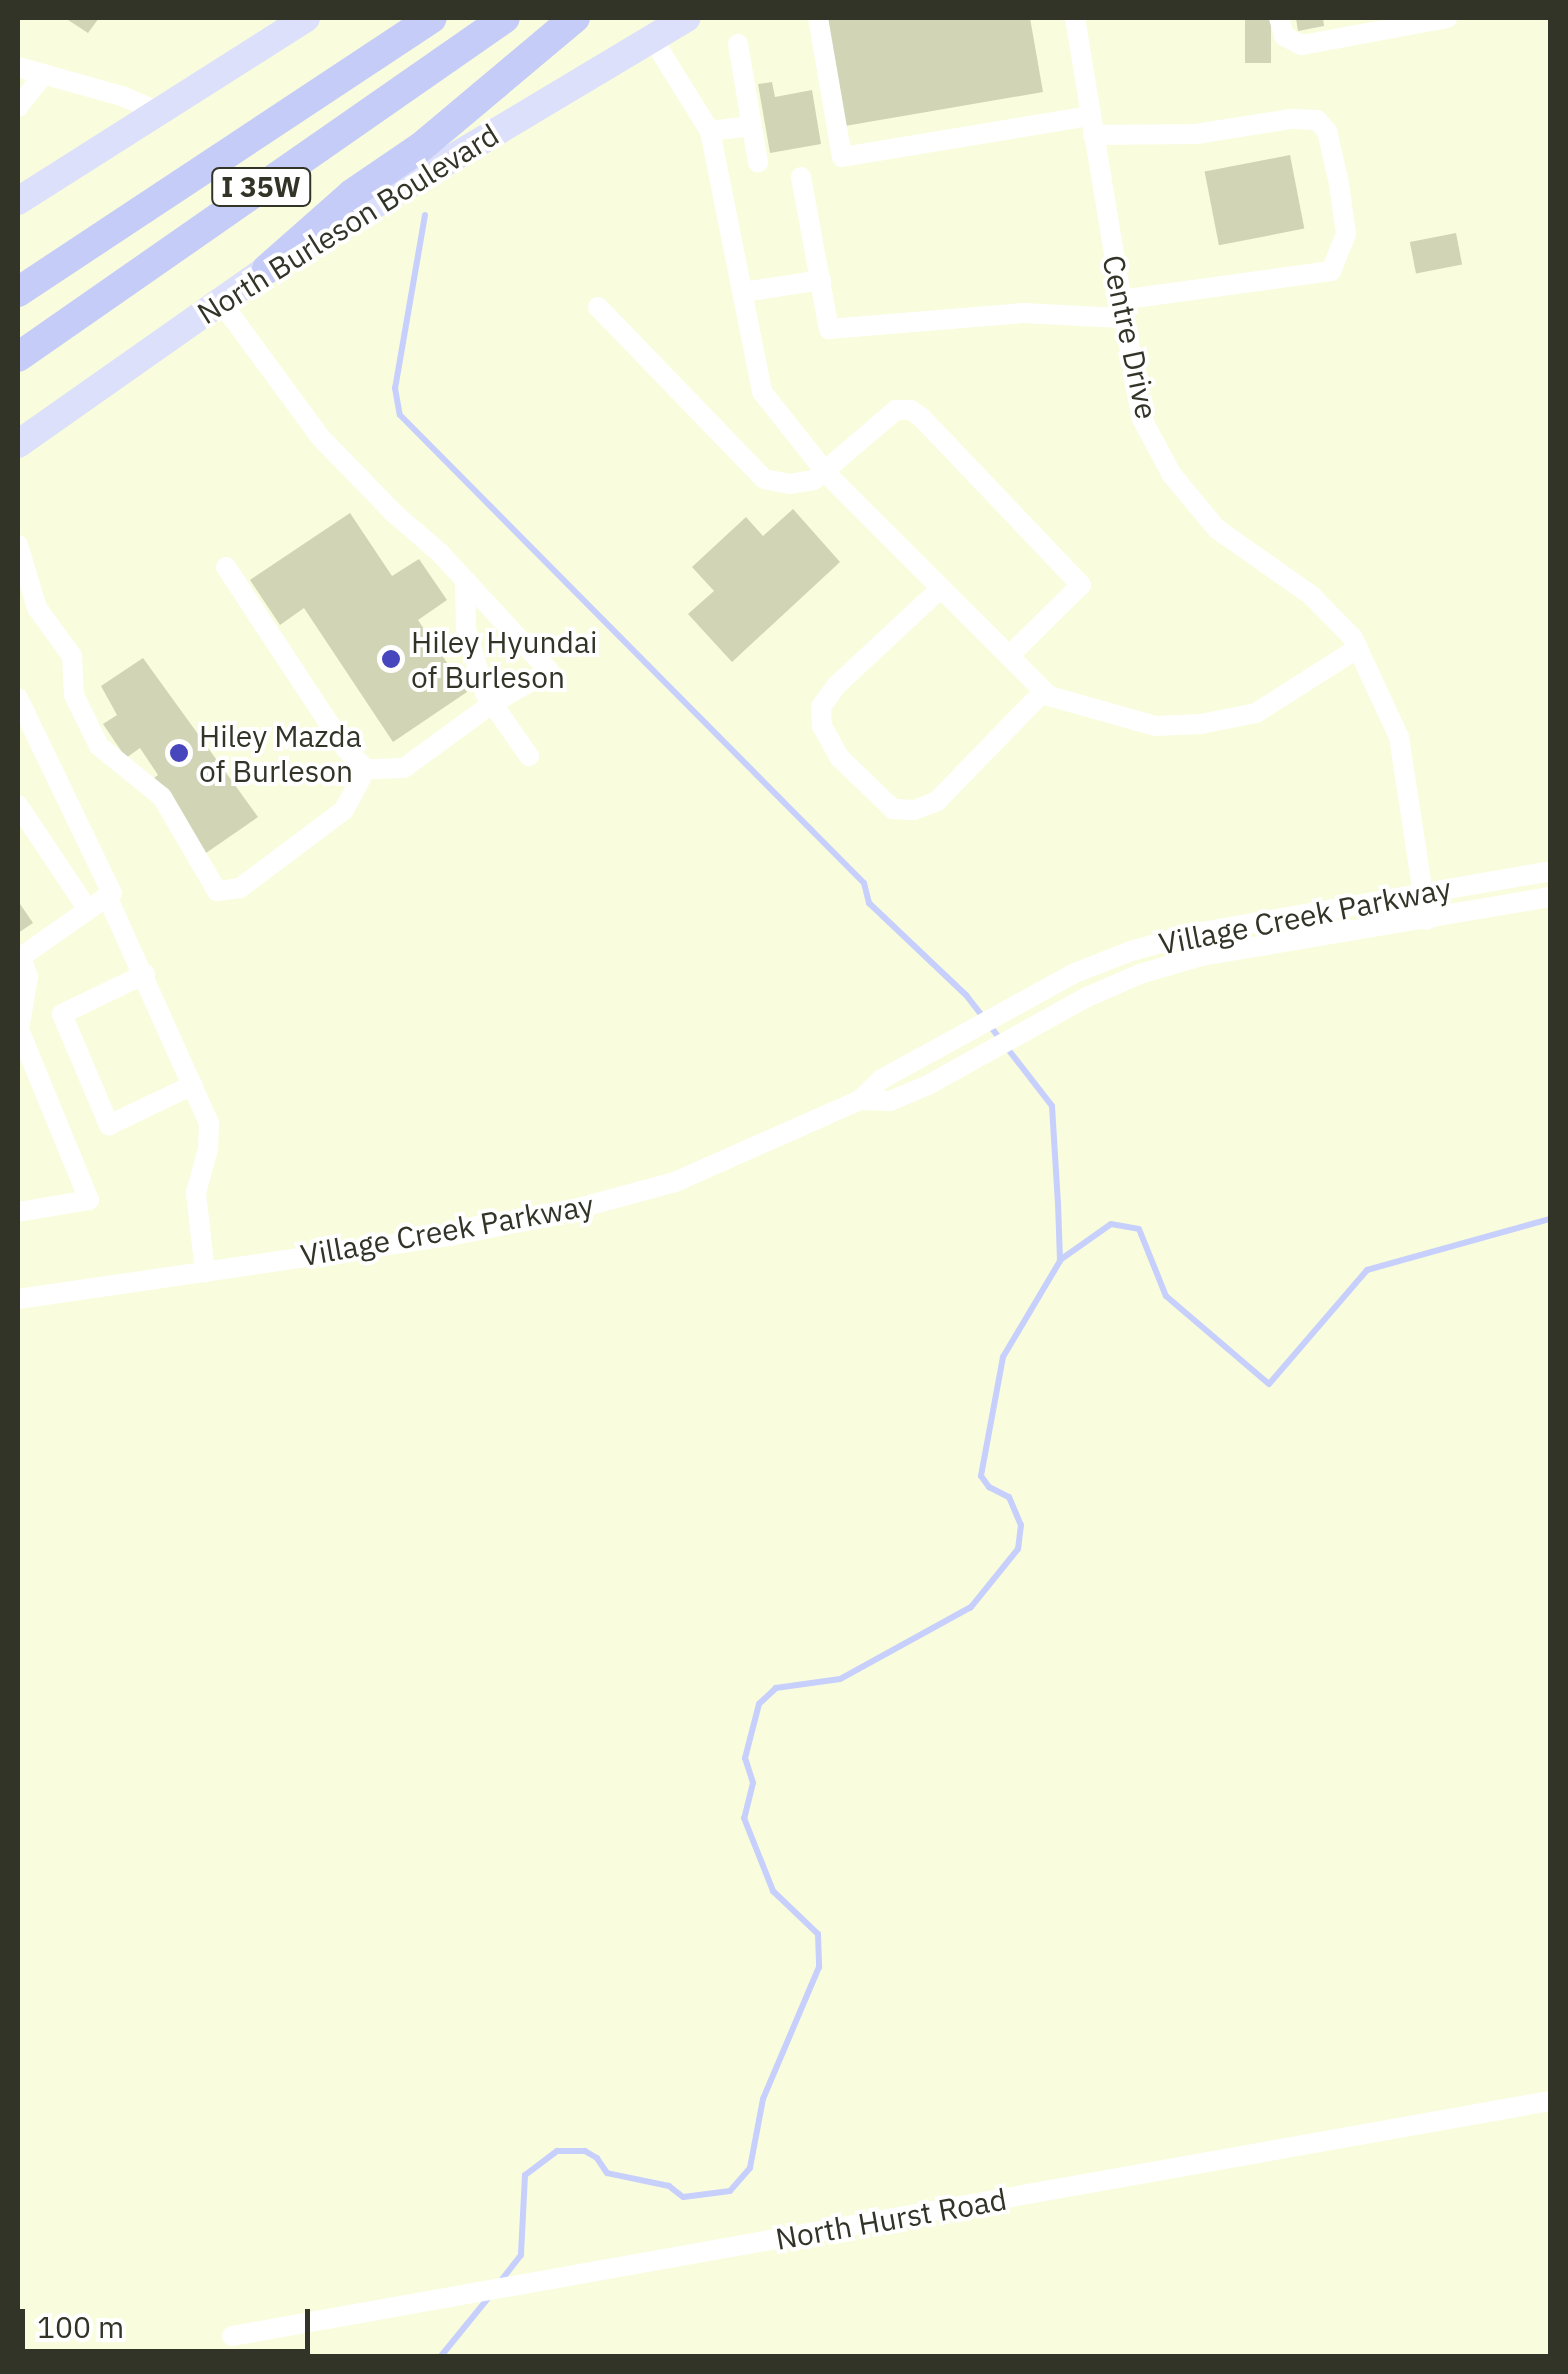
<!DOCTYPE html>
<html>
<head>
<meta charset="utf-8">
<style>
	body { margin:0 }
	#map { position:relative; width:1568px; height:2374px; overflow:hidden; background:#f9fddd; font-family:"IBM Plex Sans",sans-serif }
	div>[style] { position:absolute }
	.stream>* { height:6px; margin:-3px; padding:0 3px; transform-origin:3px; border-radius:3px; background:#c7cffd }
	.building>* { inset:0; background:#d1d5b6; transform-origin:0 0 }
	.minor>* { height:20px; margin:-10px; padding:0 10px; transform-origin:10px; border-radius:10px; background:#fff }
	.major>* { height:28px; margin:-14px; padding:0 14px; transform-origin:14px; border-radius:14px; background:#dce0fa }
	.highway>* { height:30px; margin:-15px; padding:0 15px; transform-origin:15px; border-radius:15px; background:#c4ccf7 }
	.dots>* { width:28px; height:28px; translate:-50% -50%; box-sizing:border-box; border:5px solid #fff; border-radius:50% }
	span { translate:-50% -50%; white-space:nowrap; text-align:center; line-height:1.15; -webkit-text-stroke:8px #fff; paint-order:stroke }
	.shield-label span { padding:2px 8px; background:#fff; border:2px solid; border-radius:8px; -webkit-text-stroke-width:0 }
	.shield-label { font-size:28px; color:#333428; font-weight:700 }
	.street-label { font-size:30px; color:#333428 }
	.poi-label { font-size:30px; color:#333428 }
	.left { translate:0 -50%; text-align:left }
	.frame { position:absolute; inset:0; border:20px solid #333428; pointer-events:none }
	.scale { position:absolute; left:20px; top:2309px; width:290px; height:45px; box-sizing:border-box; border:5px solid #333428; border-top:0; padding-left:12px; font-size:30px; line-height:35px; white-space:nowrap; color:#333428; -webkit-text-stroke:8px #fff; paint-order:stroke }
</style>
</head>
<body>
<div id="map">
	<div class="stream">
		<i style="left:425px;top:215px;width:176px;rotate:99.8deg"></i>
		<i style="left:395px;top:388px;width:27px;rotate:80deg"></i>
		<i style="left:400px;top:415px;width:659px;rotate:45.25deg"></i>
		<i style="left:864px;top:883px;width:21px;rotate:76deg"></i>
		<i style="left:869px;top:903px;width:134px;rotate:43.5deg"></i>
		<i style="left:966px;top:995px;width:140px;rotate:52.2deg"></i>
		<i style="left:1052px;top:1106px;width:97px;rotate:86.5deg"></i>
		<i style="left:1058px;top:1203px;width:58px;rotate:88deg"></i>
		<i style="left:1060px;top:1261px;width:112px;rotate:120.7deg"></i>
		<i style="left:1003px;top:1357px;width:121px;rotate:100.5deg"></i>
		<i style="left:981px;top:1476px;width:14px;rotate:54deg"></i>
		<i style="left:989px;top:1487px;width:22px;rotate:27deg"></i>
		<i style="left:1009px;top:1497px;width:30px;rotate:67deg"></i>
		<i style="left:1021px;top:1525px;width:24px;rotate:97deg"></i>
		<i style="left:1018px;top:1549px;width:75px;rotate:129deg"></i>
		<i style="left:971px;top:1607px;width:149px;rotate:151.2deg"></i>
		<i style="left:840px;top:1679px;width:65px;rotate:172deg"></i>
		<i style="left:776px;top:1688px;width:23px;rotate:137deg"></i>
		<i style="left:759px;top:1704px;width:56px;rotate:104.5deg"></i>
		<i style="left:745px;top:1758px;width:26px;rotate:72deg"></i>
		<i style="left:753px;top:1783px;width:36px;rotate:104deg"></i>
		<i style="left:744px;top:1818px;width:79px;rotate:68.3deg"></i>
		<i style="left:773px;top:1891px;width:62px;rotate:43.7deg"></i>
		<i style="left:818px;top:1934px;width:33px;rotate:88deg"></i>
		<i style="left:819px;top:1967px;width:143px;rotate:113deg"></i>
		<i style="left:763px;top:2099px;width:70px;rotate:100.7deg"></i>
		<i style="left:750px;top:2168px;width:30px;rotate:131deg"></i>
		<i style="left:730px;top:2191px;width:47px;rotate:172.7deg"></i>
		<i style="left:683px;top:2197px;width:18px;rotate:-142deg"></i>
		<i style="left:669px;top:2186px;width:63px;rotate:-168.2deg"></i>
		<i style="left:607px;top:2173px;width:18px;rotate:-124deg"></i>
		<i style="left:597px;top:2158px;width:14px;rotate:-150deg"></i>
		<i style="left:585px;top:2151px;width:28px;rotate:180deg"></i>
		<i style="left:557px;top:2151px;width:40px;rotate:143deg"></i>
		<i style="left:525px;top:2175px;width:80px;rotate:92.9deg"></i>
		<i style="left:521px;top:2255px;width:33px;rotate:128deg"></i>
		<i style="left:1060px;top:1260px;width:62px;rotate:-35.2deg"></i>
		<i style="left:1111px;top:1224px;width:28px;rotate:10deg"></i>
		<i style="left:1139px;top:1229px;width:72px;rotate:68.1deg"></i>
		<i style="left:1166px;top:1296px;width:135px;rotate:40.5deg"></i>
		<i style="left:1269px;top:1384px;width:150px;rotate:-49.3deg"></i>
		<i style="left:1367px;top:1270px;width:190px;rotate:-15.6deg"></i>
		<i style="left:441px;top:2356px;width:76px;rotate:-50.9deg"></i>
	</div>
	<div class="building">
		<i style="clip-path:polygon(65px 18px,99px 18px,88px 33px)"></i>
		<i style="clip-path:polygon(842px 18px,1030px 18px,1043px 92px,845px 126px,827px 20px)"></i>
		<i style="left:1245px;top:18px;width:26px;height:45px"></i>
		<i style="clip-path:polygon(1296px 18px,1323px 18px,1324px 26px,1298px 31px)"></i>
		<i style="clip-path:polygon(772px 82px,775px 97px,812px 90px,821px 144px,770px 153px,758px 84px)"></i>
		<i style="left:1290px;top:155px;width:75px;height:87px;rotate:79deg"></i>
		<i style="left:1456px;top:233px;width:32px;height:47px;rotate:79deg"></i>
		<i style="clip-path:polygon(793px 509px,840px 562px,732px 662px,688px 614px,714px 591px,692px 567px,746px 517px,763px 536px)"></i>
		<i style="clip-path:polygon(350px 513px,392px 576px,419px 559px,447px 600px,418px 620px,467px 692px,393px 742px,304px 608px,280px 625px,250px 580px)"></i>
		<i style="clip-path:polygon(143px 658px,258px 817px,206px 853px,154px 778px,158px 775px,140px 748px,126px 758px,103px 724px,117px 715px,101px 686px)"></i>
		<i style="clip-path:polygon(18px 901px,33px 923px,18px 933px)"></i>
	</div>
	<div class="minor">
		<i style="left:818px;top:18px;width:141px;rotate:80.2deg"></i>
		<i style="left:842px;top:157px;width:251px;rotate:-9.4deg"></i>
		<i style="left:1075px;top:18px;width:404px;rotate:80.6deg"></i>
		<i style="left:1141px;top:417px;width:66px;rotate:61.9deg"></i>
		<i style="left:1172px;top:475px;width:70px;rotate:50.2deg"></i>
		<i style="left:1217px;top:529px;width:115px;rotate:35.1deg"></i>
		<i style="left:1311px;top:595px;width:60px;rotate:45.7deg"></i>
		<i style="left:1353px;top:638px;width:109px;rotate:65.1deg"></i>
		<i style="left:1399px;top:737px;width:185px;rotate:81.3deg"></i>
		<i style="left:1279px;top:18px;width:19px;rotate:74deg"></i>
		<i style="left:1284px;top:36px;width:20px;rotate:27deg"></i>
		<i style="left:1302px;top:45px;width:148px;rotate:-10.5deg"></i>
		<i style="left:652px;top:38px;width:110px;rotate:58.1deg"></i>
		<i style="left:710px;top:131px;width:266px;rotate:78.7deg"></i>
		<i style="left:762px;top:392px;width:106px;rotate:51.5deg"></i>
		<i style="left:828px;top:475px;width:313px;rotate:45deg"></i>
		<i style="left:1049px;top:696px;width:111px;rotate:15.7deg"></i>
		<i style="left:1156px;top:726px;width:45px;rotate:-2.5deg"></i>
		<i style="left:1201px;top:724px;width:56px;rotate:-11.3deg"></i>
		<i style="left:1256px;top:713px;width:121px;rotate:-32.5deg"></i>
		<i style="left:738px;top:44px;width:120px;rotate:80.4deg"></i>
		<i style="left:18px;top:67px;width:108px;rotate:15.6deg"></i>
		<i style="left:122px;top:96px;width:40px;rotate:23.4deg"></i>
		<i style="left:18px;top:107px;width:42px;rotate:-51.8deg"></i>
		<i style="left:710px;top:131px;width:41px;rotate:-7deg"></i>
		<i style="left:1093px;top:135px;width:103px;rotate:-0.6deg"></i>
		<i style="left:1196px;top:134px;width:96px;rotate:-9deg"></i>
		<i style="left:1291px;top:119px;width:26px;rotate:2deg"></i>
		<i style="left:1317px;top:120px;width:15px;rotate:48deg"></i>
		<i style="left:1327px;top:131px;width:54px;rotate:77.2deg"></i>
		<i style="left:1339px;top:184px;width:50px;rotate:82deg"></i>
		<i style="left:1346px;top:234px;width:40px;rotate:112deg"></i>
		<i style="left:1331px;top:271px;width:214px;rotate:172.2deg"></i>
		<i style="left:801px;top:177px;width:155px;rotate:79.6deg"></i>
		<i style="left:829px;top:329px;width:194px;rotate:-4.7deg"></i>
		<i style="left:1022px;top:313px;width:100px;rotate:2.9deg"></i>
		<i style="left:743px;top:292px;width:79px;rotate:-8.7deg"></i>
		<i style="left:221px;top:302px;width:169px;rotate:53.7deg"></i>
		<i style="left:321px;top:438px;width:107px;rotate:45.8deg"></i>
		<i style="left:396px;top:515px;width:58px;rotate:40.8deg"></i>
		<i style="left:440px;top:553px;width:161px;rotate:47.3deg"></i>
		<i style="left:549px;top:671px;width:64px;rotate:150.3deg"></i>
		<i style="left:493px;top:703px;width:110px;rotate:143.9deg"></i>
		<i style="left:404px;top:768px;width:38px;rotate:178deg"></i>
		<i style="left:366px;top:769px;width:28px;rotate:-135deg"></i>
		<i style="left:346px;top:749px;width:218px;rotate:-123.4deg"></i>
		<i style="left:598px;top:307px;width:239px;rotate:46deg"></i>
		<i style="left:764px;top:479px;width:25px;rotate:11deg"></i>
		<i style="left:789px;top:484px;width:25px;rotate:-9deg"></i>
		<i style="left:814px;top:480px;width:108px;rotate:-40.5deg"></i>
		<i style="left:896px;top:410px;width:15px"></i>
		<i style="left:911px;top:410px;width:12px;rotate:35deg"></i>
		<i style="left:921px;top:417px;width:232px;rotate:46.4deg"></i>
		<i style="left:1081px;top:585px;width:101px;rotate:135.4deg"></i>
		<i style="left:18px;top:545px;width:66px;rotate:73.2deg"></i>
		<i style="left:37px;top:608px;width:59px;rotate:53.9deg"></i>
		<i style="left:72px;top:656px;width:39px;rotate:87deg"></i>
		<i style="left:74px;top:695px;width:57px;rotate:63.9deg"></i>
		<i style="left:99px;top:746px;width:81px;rotate:39deg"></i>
		<i style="left:162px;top:797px;width:109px;rotate:59.7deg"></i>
		<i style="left:217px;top:891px;width:23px;rotate:-7deg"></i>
		<i style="left:240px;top:888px;width:130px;rotate:-36.9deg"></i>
		<i style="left:344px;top:810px;width:47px;rotate:-61.8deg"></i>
		<i style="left:465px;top:583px;width:46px;rotate:88.8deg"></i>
		<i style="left:466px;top:629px;width:67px;rotate:73.5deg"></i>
		<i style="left:485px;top:693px;width:77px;rotate:55.1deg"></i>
		<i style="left:941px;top:588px;width:144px;rotate:137deg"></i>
		<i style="left:836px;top:686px;width:26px;rotate:126deg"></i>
		<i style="left:821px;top:707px;width:19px;rotate:87deg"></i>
		<i style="left:822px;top:726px;width:37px;rotate:61deg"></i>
		<i style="left:840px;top:758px;width:74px;rotate:43.9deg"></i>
		<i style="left:893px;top:809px;width:21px;rotate:3deg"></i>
		<i style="left:914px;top:810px;width:25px;rotate:-21deg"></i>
		<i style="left:937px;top:801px;width:153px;rotate:-45.8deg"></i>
		<i style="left:18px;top:698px;width:216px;rotate:64.3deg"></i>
		<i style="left:112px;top:893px;width:115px;rotate:144.9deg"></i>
		<i style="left:18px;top:805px;width:126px;rotate:56.3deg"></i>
		<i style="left:107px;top:896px;width:249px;rotate:65.8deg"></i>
		<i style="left:209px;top:1123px;width:26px;rotate:92deg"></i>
		<i style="left:208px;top:1149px;width:46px;rotate:105.3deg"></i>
		<i style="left:196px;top:1193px;width:80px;rotate:83.5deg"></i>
		<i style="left:145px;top:974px;width:92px;rotate:154.3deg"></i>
		<i style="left:62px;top:1014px;width:121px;rotate:67.1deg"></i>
		<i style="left:109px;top:1125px;width:93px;rotate:-25.5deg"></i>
		<i style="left:860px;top:1100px;width:30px;rotate:2deg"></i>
		<i style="left:890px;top:1101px;width:41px;rotate:-22.8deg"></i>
		<i style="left:928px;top:1085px;width:182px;rotate:-29deg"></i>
		<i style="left:1087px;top:997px;width:58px;rotate:-23.5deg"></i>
		<i style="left:1140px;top:974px;width:64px;rotate:-16.4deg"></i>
		<i style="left:1201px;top:956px;width:354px;rotate:-9.6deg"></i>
		<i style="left:18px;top:1212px;width:72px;rotate:-9.6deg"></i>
		<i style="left:89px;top:1200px;width:185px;rotate:-112.3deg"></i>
		<i style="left:19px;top:1029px;width:53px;rotate:-80.2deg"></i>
		<i style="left:28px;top:977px;width:21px;rotate:-109deg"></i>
		<i style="left:18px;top:1299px;width:437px;rotate:-8.3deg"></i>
		<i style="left:450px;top:1236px;width:109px;rotate:-11.6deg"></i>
		<i style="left:557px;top:1214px;width:122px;rotate:-15.2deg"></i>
		<i style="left:675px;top:1182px;width:202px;rotate:-23.9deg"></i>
		<i style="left:860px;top:1100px;width:30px;rotate:-44deg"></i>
		<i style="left:882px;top:1079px;width:220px;rotate:-28.8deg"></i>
		<i style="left:1075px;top:973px;width:60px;rotate:-21.4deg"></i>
		<i style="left:1131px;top:951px;width:67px;rotate:-15.5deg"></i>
		<i style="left:1196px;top:933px;width:359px;rotate:-9.9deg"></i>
		<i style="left:232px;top:2336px;width:1339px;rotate:-10.11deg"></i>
	</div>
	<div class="major">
		<i style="left:18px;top:201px;width:341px;rotate:-32.4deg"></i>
		<i style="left:18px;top:444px;width:304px;rotate:-35.1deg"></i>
		<i style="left:267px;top:269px;width:489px;rotate:-30.9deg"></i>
	</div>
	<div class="highway">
		<i style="left:267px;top:269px;width:113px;rotate:-41.4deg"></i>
		<i style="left:352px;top:194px;width:83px;rotate:-34.3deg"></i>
		<i style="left:421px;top:147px;width:201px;rotate:-40deg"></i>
		<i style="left:18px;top:292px;width:496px;rotate:-33.5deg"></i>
		<i style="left:18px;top:357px;width:593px;rotate:-34.84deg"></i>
	</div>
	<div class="dots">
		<i style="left:391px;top:659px;background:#4746bc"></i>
		<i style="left:179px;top:753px;background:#4746bc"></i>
	</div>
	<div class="shield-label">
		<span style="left:261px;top:187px">I 35W</span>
	</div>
	<div class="street-label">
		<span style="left:348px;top:224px;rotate:-32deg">North Burleson Boulevard</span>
		<span style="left:1130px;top:337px;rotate:78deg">Centre Drive</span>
		<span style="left:1305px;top:916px;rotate:-11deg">Village Creek Parkway</span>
		<span style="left:447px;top:1230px;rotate:-10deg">Village Creek Parkway</span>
		<span style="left:891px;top:2219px;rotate:-10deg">North Hurst Road</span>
	</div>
	<div class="poi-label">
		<span class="left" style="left:411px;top:659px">Hiley Hyundai<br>of Burleson</span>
		<span class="left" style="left:199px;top:753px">Hiley Mazda<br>of Burleson</span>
	</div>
	<div class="frame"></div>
	<div class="scale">100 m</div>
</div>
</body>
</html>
